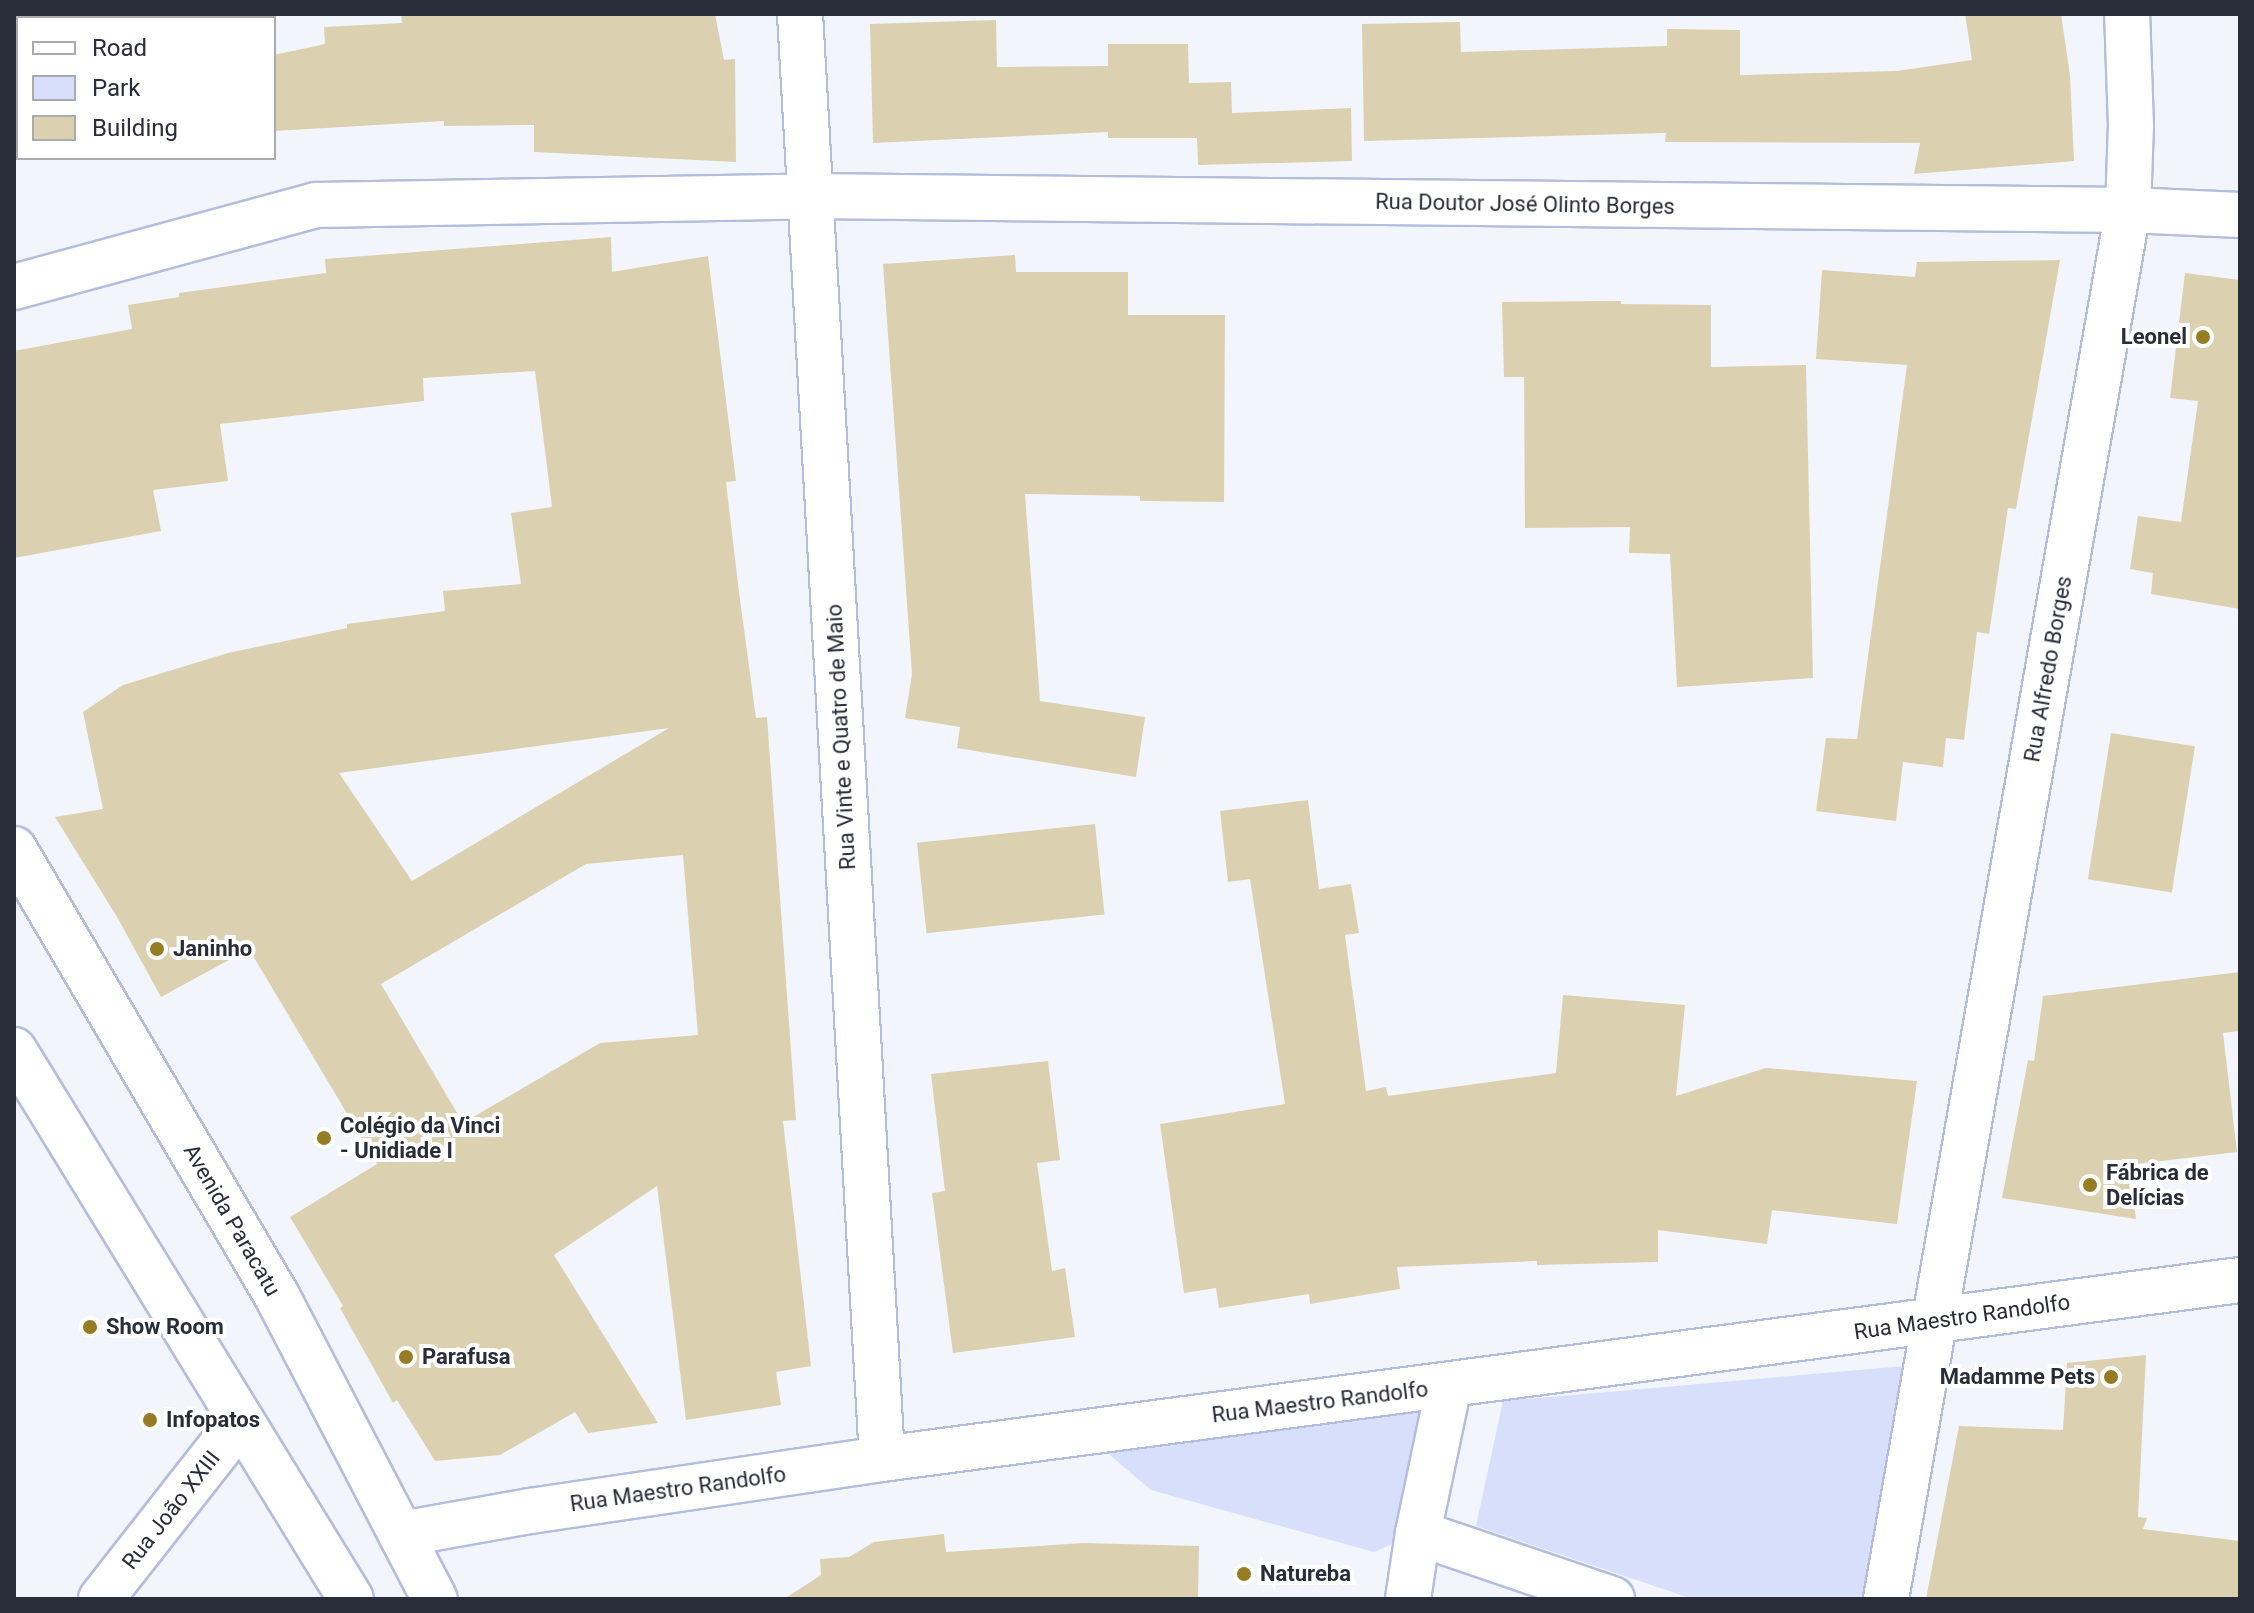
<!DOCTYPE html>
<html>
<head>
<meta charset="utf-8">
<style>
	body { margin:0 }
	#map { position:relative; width:2254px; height:1613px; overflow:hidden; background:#f3f5fc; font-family:Roboto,sans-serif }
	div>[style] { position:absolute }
	.green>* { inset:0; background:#d7dffa }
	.building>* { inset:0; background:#dbd1b0; transform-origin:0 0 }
	.roads { filter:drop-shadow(2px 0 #b4bddc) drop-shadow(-2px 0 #b4bddc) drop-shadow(0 2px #b4bddc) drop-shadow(0 -2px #b4bddc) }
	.minor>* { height:44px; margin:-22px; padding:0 22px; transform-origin:22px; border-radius:22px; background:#fff }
	.dots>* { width:22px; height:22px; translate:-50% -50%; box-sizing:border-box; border:4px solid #fff; border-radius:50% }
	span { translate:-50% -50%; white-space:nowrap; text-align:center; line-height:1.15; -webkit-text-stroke:8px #fff; paint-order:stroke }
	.street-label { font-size:22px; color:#292d39 }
	.poi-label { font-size:22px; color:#292d39; font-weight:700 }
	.right { translate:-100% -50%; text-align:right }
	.left { translate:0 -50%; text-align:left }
	.frame { position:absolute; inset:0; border:16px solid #292d39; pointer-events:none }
	.legend { position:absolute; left:16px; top:16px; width:260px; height:144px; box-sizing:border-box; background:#fff; border:2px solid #a9abb0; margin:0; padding:10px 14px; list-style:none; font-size:24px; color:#292d39 }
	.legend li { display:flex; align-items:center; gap:16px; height:40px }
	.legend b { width:40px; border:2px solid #a9abb0 }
</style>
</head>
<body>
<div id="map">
	<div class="green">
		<i style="clip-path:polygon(1905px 1366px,1865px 1599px,1693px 1599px,1476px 1526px,1503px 1401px)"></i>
		<i style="clip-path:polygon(1449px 1385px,1418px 1533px,1374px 1552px,1151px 1490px,1084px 1433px)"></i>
	</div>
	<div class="building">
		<i style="clip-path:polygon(401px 14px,715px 14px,724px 60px,735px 59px,736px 162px,534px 152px,534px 125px,444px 126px,444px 121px,274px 131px,274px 55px,325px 44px,324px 27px,402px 23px)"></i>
		<i style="clip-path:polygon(1965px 14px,2061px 14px,2070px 75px,2074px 161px,1914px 174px,1920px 143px,1665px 142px,1666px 133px,1364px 141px,1362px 24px,1460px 22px,1461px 52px,1667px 46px,1667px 29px,1740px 30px,1740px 75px,1897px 71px,1972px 60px)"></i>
		<i style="clip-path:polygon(996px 20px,997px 67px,1108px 66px,1108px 44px,1188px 44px,1189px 83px,1231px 82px,1232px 113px,1351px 108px,1352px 161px,1198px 165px,1197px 138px,1108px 138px,1108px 132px,873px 143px,870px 24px)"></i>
		<i style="clip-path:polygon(evenodd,611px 237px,612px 272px,708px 256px,736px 481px,726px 482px,739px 592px,756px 718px,767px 717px,796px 1120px,783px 1121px,811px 1366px,776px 1372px,781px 1405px,686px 1420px,657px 1186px,554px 1255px,658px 1423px,588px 1433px,575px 1412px,500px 1455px,435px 1461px,397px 1400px,393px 1403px,340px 1308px,343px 1306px,290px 1217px,377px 1164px,249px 949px,161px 997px,117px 917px,55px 817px,103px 809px,83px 712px,123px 685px,228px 653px,347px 628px,347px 624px,445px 611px,443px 591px,521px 584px,511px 513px,552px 507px,535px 371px,423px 378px,424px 401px,220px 424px,228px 481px,153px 490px,161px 531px,14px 558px,14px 351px,132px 329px,128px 305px,179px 297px,179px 293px,326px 273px,325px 259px,611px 237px,669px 728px,412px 881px,339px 773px,669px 728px,611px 237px,683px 855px,698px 1035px,600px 1043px,463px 1123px,381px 984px,586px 864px,683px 855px)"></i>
		<i style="clip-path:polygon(1015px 255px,1016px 272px,1128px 272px,1128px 315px,1225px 315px,1224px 502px,1140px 501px,1140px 496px,1025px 494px,1040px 701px,1145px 717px,1136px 777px,957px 748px,960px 727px,905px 718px,912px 674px,883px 264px)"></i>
		<i style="clip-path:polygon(2060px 260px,2016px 509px,2008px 508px,1989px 634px,1977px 632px,1964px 740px,1946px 738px,1943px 767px,1903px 762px,1896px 821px,1816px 811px,1826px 738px,1857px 739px,1907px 365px,1816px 359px,1822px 270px,1915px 277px,1917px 262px)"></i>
		<i style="clip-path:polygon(2185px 273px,2240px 280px,2240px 609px,2151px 594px,2153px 573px,2130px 569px,2138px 516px,2181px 522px,2198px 401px,2170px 398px)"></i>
		<i style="clip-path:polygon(1621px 301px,1621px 304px,1711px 305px,1711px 367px,1806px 365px,1813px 678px,1677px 687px,1670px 554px,1629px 553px,1630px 527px,1525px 528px,1524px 377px,1504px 377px,1502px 302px)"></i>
		<i style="left:2111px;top:733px;width:85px;height:148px;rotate:9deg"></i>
		<i style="clip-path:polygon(1308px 800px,1319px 889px,1351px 884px,1359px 933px,1345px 935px,1366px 1091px,1386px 1087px,1388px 1096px,1556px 1073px,1563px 995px,1685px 1005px,1676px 1096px,1766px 1068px,1917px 1081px,1897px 1224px,1772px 1210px,1767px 1244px,1658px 1230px,1658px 1262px,1537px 1265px,1537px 1261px,1397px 1267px,1400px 1289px,1310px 1304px,1309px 1294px,1219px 1308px,1216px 1288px,1184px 1293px,1160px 1124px,1285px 1104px,1250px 879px,1228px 882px,1220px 811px)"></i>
		<i style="left:1095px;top:824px;width:91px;height:179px;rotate:84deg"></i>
		<i style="clip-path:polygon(2240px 972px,2240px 1031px,2223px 1033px,2237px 1152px,2128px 1165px,2136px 1219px,2002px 1198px,2028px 1060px,2034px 1061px,2043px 996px)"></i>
		<i style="clip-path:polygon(1048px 1061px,1060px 1160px,1037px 1163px,1052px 1271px,1065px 1268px,1075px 1337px,953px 1353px,932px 1193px,945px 1191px,931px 1074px)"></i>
		<i style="clip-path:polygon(2146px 1355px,2138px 1517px,2147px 1518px,2143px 1529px,2240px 1541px,2240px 1599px,1926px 1599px,1959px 1426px,2063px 1430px,2067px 1363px)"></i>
		<i style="clip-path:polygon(944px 1534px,946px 1552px,1083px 1543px,1199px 1546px,1198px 1599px,784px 1599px,821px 1575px,820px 1559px,849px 1557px,874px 1542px)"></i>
	</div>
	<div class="roads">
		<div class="minor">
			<i style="left:800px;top:14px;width:1447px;rotate:86.75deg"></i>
			<i style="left:14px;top:287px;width:313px;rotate:-15.2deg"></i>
			<i style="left:316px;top:205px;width:494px;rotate:-1deg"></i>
			<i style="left:810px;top:196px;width:1318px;rotate:0.61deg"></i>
			<i style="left:2128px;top:210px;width:112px;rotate:2.6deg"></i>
			<i style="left:14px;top:849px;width:519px;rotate:59.53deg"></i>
			<i style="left:277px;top:1296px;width:342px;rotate:62.5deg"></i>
			<i style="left:14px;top:1050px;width:644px;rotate:58.46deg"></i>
			<i style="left:1449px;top:1385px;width:151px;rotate:101.8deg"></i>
			<i style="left:1418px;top:1533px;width:205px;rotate:18.8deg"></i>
			<i style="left:401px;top:1534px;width:131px;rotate:-10.1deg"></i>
			<i style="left:530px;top:1511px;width:356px;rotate:-8.4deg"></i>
			<i style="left:882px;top:1459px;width:1370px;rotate:-7.51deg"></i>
			<i style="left:101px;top:1599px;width:225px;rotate:-51.9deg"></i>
			<i style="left:1408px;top:1599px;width:67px;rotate:-81.4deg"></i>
			<i style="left:1886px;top:1599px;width:1410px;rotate:-80.12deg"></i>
			<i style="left:2128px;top:210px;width:84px;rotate:-88deg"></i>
			<i style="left:2131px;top:126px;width:112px;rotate:-92deg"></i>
		</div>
	</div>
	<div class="dots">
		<i style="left:2203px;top:337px;background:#967d24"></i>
		<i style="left:157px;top:949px;background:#967d24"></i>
		<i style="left:324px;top:1138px;background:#967d24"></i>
		<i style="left:2090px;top:1185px;background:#967d24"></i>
		<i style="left:90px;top:1327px;background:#967d24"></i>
		<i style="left:406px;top:1357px;background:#967d24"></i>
		<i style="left:2111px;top:1377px;background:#967d24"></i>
		<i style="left:150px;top:1420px;background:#967d24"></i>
		<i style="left:1244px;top:1574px;background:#967d24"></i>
	</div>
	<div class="street-label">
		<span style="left:1525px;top:204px;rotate:1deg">Rua Doutor José Olinto Borges</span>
		<span style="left:2048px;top:669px;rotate:-80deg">Rua Alfredo Borges</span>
		<span style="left:841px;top:737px;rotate:-93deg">Rua Vinte e Quatro de Maio</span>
		<span style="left:232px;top:1220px;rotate:60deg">Avenida Paracatu</span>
		<span style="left:1962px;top:1317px;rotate:-8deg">Rua Maestro Randolfo</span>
		<span style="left:1320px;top:1402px;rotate:-7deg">Rua Maestro Randolfo</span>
		<span style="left:678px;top:1489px;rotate:-8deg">Rua Maestro Randolfo</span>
		<span style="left:171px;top:1510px;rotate:-52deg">Rua João XXIII</span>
	</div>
	<div class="poi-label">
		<span class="right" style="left:2187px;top:337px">Leonel</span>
		<span class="left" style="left:173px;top:949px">Janinho</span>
		<span class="left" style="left:340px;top:1138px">Colégio da Vinci<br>- Unidiade I</span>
		<span class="left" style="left:2106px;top:1185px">Fábrica de<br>Delícias</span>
		<span class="left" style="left:106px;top:1327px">Show Room</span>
		<span class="left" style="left:422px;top:1357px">Parafusa</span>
		<span class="right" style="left:2095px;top:1377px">Madamme Pets</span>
		<span class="left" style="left:166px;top:1420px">Infopatos</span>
		<span class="left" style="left:1260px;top:1574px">Natureba</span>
	</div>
	<div class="frame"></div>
	<ul class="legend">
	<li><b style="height:10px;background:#fff"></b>Road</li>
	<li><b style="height:22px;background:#d7dffa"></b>Park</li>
	<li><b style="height:22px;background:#dbd1b0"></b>Building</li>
	</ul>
</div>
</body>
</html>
